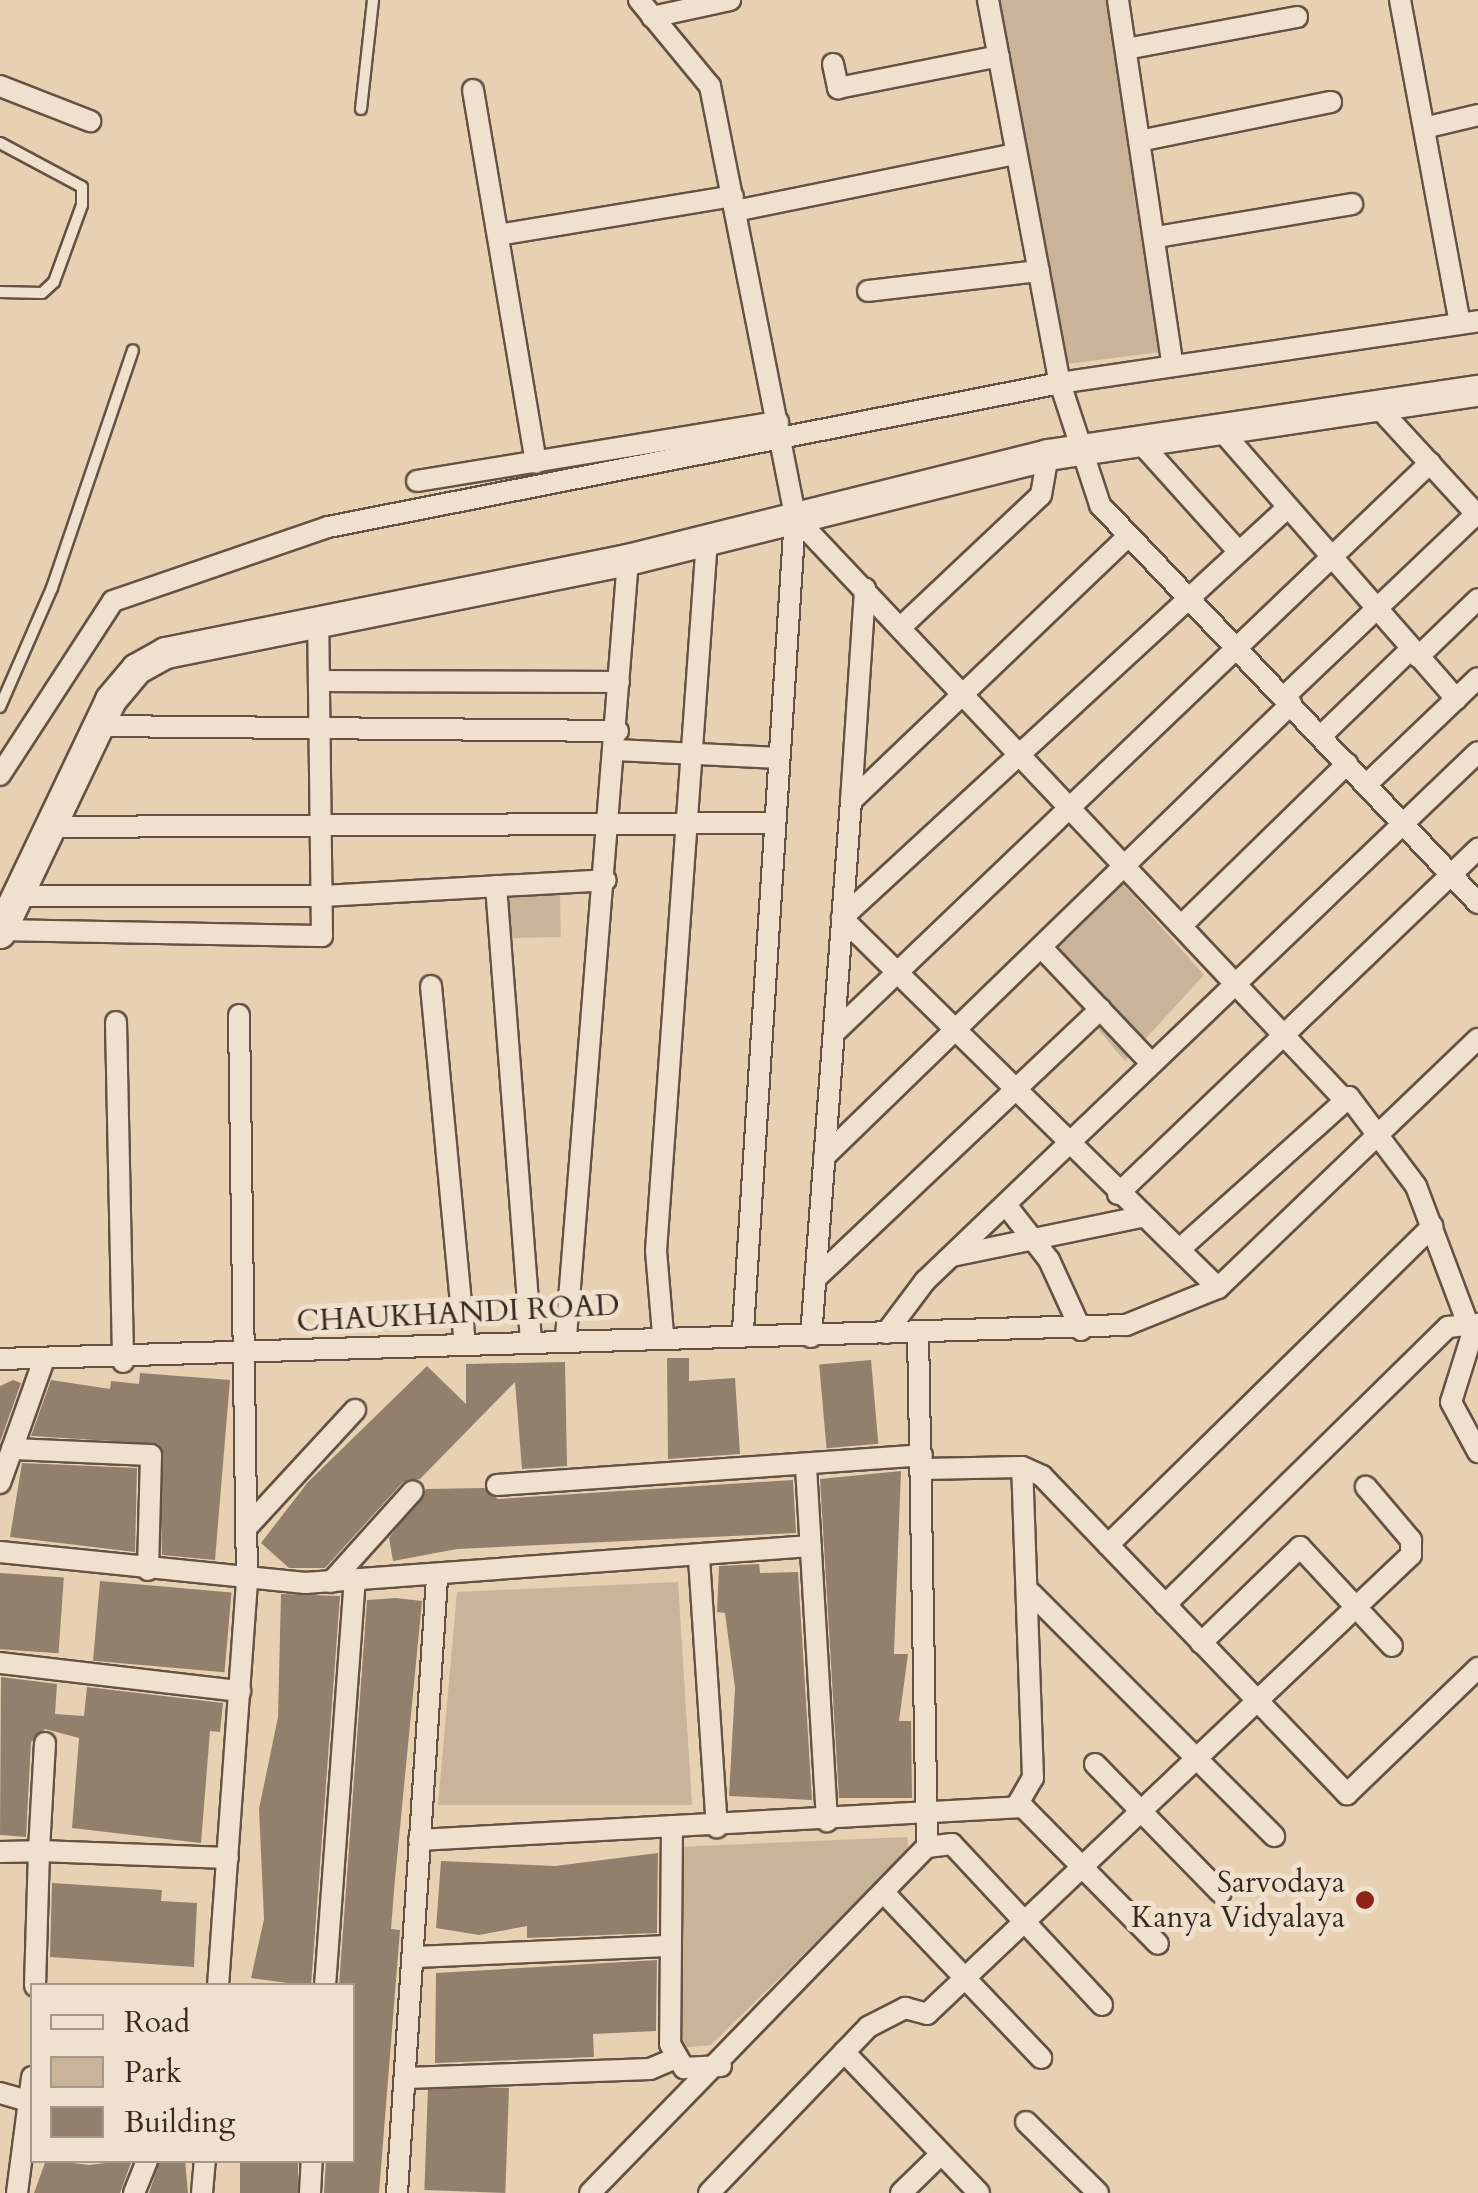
<!DOCTYPE html>
<html>
<head>
<meta charset="utf-8">
<style>
	body { margin:0 }
	#map { position:relative; width:1478px; height:2193px; overflow:hidden; background:#e7d1b2; font-family:Cardo,serif }
	div>[style] { position:absolute }
	.green>* { inset:0; background:#c9b499; transform-origin:0 0 }
	.building>* { inset:0; background:#93806c; transform-origin:0 0 }
	.roads { filter:drop-shadow(2px 0 #645344) drop-shadow(-2px 0 #645344) drop-shadow(0 2px #645344) drop-shadow(0 -2px #645344) }
	.lane>* { height:10px; margin:-5px; padding:0 5px; transform-origin:5px; border-radius:5px; background:#efe1cd }
	.street>* { height:20px; margin:-10px; padding:0 10px; transform-origin:10px; border-radius:10px; background:#efe1cd }
	.secondary>* { height:30px; margin:-15px; padding:0 15px; transform-origin:15px; border-radius:15px; background:#efe1cd }
	.dots>* { width:28px; height:28px; translate:-50% -50%; box-sizing:border-box; border:5px solid #efe1cd; border-radius:50% }
	span { translate:-50% -50%; white-space:nowrap; text-align:center; line-height:1.15; -webkit-text-stroke:10px #efe1cd; paint-order:stroke }
	.street-label { font-size:30px; color:#392920 }
	.poi-label { font-size:30px; color:#392920 }
	.right { translate:-100% -50%; text-align:right }
	.legend { position:absolute; left:30px; top:1983px; width:325px; height:180px; box-sizing:border-box; background:#efe1cd; border:2px solid #a69788; margin:0; padding:12px 18px; list-style:none; font-size:30px; color:#392920 }
	.legend li { display:flex; align-items:center; gap:20px; height:50px }
	.legend b { width:50px; border:2px solid #a69788 }
</style>
</head>
<body>
<div id="map">
	<div class="green">
		<i style="clip-path:polygon(1000px 0,1109px 0,1161px 352px,1066px 364px)"></i>
		<i style="clip-path:polygon(1114px 874px,1204px 975px,1125px 1061px,1034px 954px)"></i>
		<i style="left:560px;top:894px;width:43px;height:69px;rotate:89deg"></i>
		<i style="clip-path:polygon(678px 1582px,692px 1805px,438px 1805px,457px 1592px)"></i>
		<i style="clip-path:polygon(907px 1837px,909px 1851px,711px 2045px,670px 2049px,674px 1847px)"></i>
	</div>
	<div class="building">
		<i style="clip-path:polygon(667px 1358px,689px 1358px,689px 1381px,735px 1378px,740px 1454px,668px 1459px)"></i>
		<i style="left:871px;top:1360px;width:84px;height:52px;rotate:85deg"></i>
		<i style="clip-path:polygon(565px 1362px,567px 1466px,522px 1469px,515px 1382px,420px 1479px,403px 1482px,325px 1568px,289px 1568px,261px 1543px,308px 1482px,427px 1366px,466px 1404px,466px 1364px)"></i>
		<i style="clip-path:polygon(140px 1373px,230px 1380px,215px 1560px,162px 1555px,159px 1444px,31px 1436px,51px 1380px,110px 1389px,111px 1381px,139px 1384px)"></i>
		<i style="clip-path:polygon(13px 1380px,21px 1383px,0 1442px,0 1386px)"></i>
		<i style="clip-path:polygon(22px 1463px,137px 1468px,135px 1552px,10px 1537px)"></i>
		<i style="clip-path:polygon(901px 1471px,894px 1654px,908px 1654px,899px 1721px,911px 1721px,912px 1798px,839px 1798px,820px 1479px)"></i>
		<i style="clip-path:polygon(793px 1480px,796px 1533px,457px 1549px,393px 1561px,389px 1538px,426px 1489px,484px 1488px,498px 1499px)"></i>
		<i style="clip-path:polygon(759px 1564px,760px 1573px,798px 1572px,812px 1800px,729px 1796px,735px 1688px,725px 1613px,717px 1612px,719px 1566px)"></i>
		<i style="left:0;top:1573px;width:64px;height:76px;rotate:4deg"></i>
		<i style="left:100px;top:1581px;width:132px;height:80px;rotate:5deg"></i>
		<i style="clip-path:polygon(281px 1594px,340px 1596px,311px 1986px,251px 1978px,264px 1919px,259px 1809px,278px 1717px)"></i>
		<i style="clip-path:polygon(396px 1598px,422px 1601px,395px 1879px,391px 1929px,400px 1930px,379px 2193px,324px 2193px,326px 2160px,352px 2160px,352px 1986px,339px 1986px,367px 1600px)"></i>
		<i style="clip-path:polygon(1px 1677px,57px 1684px,55px 1714px,84px 1716px,87px 1687px,223px 1703px,220px 1732px,210px 1731px,201px 1843px,72px 1828px,79px 1738px,45px 1729px,31px 1742px,26px 1837px,0 1835px)"></i>
		<i style="clip-path:polygon(658px 1853px,657px 1933px,527px 1938px,527px 1926px,479px 1935px,436px 1928px,441px 1861px,555px 1866px)"></i>
		<i style="clip-path:polygon(52px 1883px,162px 1890px,161px 1901px,197px 1903px,194px 1967px,50px 1957px)"></i>
		<i style="clip-path:polygon(657px 1960px,656px 2031px,593px 2034px,594px 2057px,435px 2063px,436px 1973px)"></i>
		<i style="left:509px;top:2088px;width:105px;height:81px;rotate:92deg"></i>
		<i style="clip-path:polygon(46px 2160px,89px 2165px,132px 2160px,120px 2193px,34px 2193px)"></i>
		<i style="clip-path:polygon(160px 2160px,185px 2160px,188px 2193px,149px 2193px)"></i>
		<i style="left:240px;top:2160px;width:58px;height:33px"></i>
	</div>
	<div class="roads">
		<div class="lane">
			<i style="left:361px;top:109px;width:110px;rotate:-83.7deg"></i>
			<i style="left:0;top:143px;width:93px;rotate:28.2deg"></i>
			<i style="left:82px;top:187px;width:18px;rotate:90deg"></i>
			<i style="left:82px;top:205px;width:82px;rotate:110deg"></i>
			<i style="left:54px;top:282px;width:16px;rotate:137deg"></i>
			<i style="left:42px;top:293px;width:42px;rotate:-178.6deg"></i>
			<i style="left:0;top:707px;width:130px;rotate:-66.4deg"></i>
			<i style="left:52px;top:588px;width:251px;rotate:-71.2deg"></i>
		</div>
		<div class="street">
			<i style="left:639px;top:0;width:112px;rotate:50.5deg"></i>
			<i style="left:710px;top:86px;width:439px;rotate:78.8deg"></i>
			<i style="left:795px;top:517px;width:816px;rotate:93.66deg"></i>
			<i style="left:988px;top:0;width:390px;rotate:79.4deg"></i>
			<i style="left:1060px;top:383px;width:128px;rotate:71.8deg"></i>
			<i style="left:1100px;top:505px;width:549px;rotate:46.48deg"></i>
			<i style="left:1118px;top:0;width:370px;rotate:81.5deg"></i>
			<i style="left:1400px;top:0;width:329px;rotate:79.5deg"></i>
			<i style="left:652px;top:17px;width:80px;rotate:-12.3deg"></i>
			<i style="left:1126px;top:49px;width:174px;rotate:-10.6deg"></i>
			<i style="left:833px;top:64px;width:25px;rotate:78deg"></i>
			<i style="left:838px;top:88px;width:164px;rotate:-11.2deg"></i>
			<i style="left:0;top:86px;width:97px;rotate:21.3deg"></i>
			<i style="left:473px;top:90px;width:378px;rotate:80.4deg"></i>
			<i style="left:1424px;top:128px;width:56px;rotate:-13.5deg"></i>
			<i style="left:1139px;top:141px;width:196px;rotate:-11.5deg"></i>
			<i style="left:735px;top:211px;width:287px;rotate:-11.5deg"></i>
			<i style="left:498px;top:235px;width:238px;rotate:-9.4deg"></i>
			<i style="left:1157px;top:237px;width:198px;rotate:-9.6deg"></i>
			<i style="left:868px;top:291px;width:172px;rotate:-6.7deg"></i>
			<i style="left:1377px;top:406px;width:149px;rotate:47.4deg"></i>
			<i style="left:1220px;top:429px;width:359px;rotate:48.8deg"></i>
			<i style="left:1139px;top:441px;width:148px;rotate:48deg"></i>
			<i style="left:417px;top:481px;width:366px;rotate:-9.3deg"></i>
			<i style="left:795px;top:517px;width:796px;rotate:46.68deg"></i>
			<i style="left:901px;top:627px;width:192px;rotate:-43.3deg"></i>
			<i style="left:1041px;top:495px;width:41px;rotate:-80.1deg"></i>
			<i style="left:1418px;top:657px;width:83px;rotate:-44deg"></i>
			<i style="left:319px;top:681px;width:300px;rotate:0.2deg"></i>
			<i style="left:1284px;top:697px;width:265px;rotate:-43.6deg"></i>
			<i style="left:97px;top:726px;width:521px;rotate:0.55deg"></i>
			<i style="left:1321px;top:736px;width:125px;rotate:-44deg"></i>
			<i style="left:616px;top:750px;width:163px;rotate:2.8deg"></i>
			<i style="left:0;top:775px;width:207px;rotate:-57deg"></i>
			<i style="left:113px;top:601px;width:227px;rotate:-19deg"></i>
			<i style="left:328px;top:527px;width:746px;rotate:-11.13deg"></i>
			<i style="left:1060px;top:383px;width:423px;rotate:-8.4deg"></i>
			<i style="left:1367px;top:784px;width:153px;rotate:-43.7deg"></i>
			<i style="left:851px;top:801px;width:213px;rotate:-86.2deg"></i>
			<i style="left:47px;top:827px;width:728px;rotate:-0.31deg"></i>
			<i style="left:496px;top:886px;width:454px;rotate:85.6deg"></i>
			<i style="left:16px;top:896px;width:307px"></i>
			<i style="left:323px;top:896px;width:283px;rotate:-3.2deg"></i>
			<i style="left:1182px;top:925px;width:231px;rotate:-44.3deg"></i>
			<i style="left:2px;top:930px;width:320px;rotate:1.1deg"></i>
			<i style="left:322px;top:936px;width:318px;rotate:-90.7deg"></i>
			<i style="left:1041px;top:947px;width:161px;rotate:46.5deg"></i>
			<i style="left:431px;top:986px;width:359px;rotate:84.6deg"></i>
			<i style="left:116px;top:1022px;width:340px;rotate:88.8deg"></i>
			<i style="left:834px;top:1033px;width:825px;rotate:-43.72deg"></i>
			<i style="left:824px;top:1157px;width:651px;rotate:-44.13deg"></i>
			<i style="left:1118px;top:1194px;width:499px;rotate:-43.8deg"></i>
			<i style="left:1006px;top:1205px;width:70px;rotate:52deg"></i>
			<i style="left:1049px;top:1260px;width:77px;rotate:65.4deg"></i>
			<i style="left:1181px;top:1248px;width:226px;rotate:-41.9deg"></i>
			<i style="left:1349px;top:1097px;width:111px;rotate:53deg"></i>
			<i style="left:1416px;top:1186px;width:159px;rotate:69.4deg"></i>
			<i style="left:1472px;top:1335px;width:70px;rotate:107.4deg"></i>
			<i style="left:1451px;top:1402px;width:57px;rotate:61.6deg"></i>
			<i style="left:952px;top:1256px;width:193px;rotate:-11.7deg"></i>
			<i style="left:815px;top:1279px;width:393px;rotate:-43.4deg"></i>
			<i style="left:1218px;top:1288px;width:528px;rotate:-135.46deg"></i>
			<i style="left:842px;top:918px;width:605px;rotate:-42.66deg"></i>
			<i style="left:886px;top:1333px;width:65px;rotate:-53.1deg"></i>
			<i style="left:925px;top:1281px;width:765px;rotate:-43.73deg"></i>
			<i style="left:663px;top:1334px;width:83px;rotate:-94.8deg"></i>
			<i style="left:656px;top:1251px;width:713px;rotate:-85.9deg"></i>
			<i style="left:566px;top:1337px;width:779px;rotate:-85.44deg"></i>
			<i style="left:811px;top:1337px;width:537px;rotate:-85.73deg"></i>
			<i style="left:851px;top:801px;width:381px;rotate:-43.7deg"></i>
			<i style="left:0;top:1359px;width:1127px;rotate:-1.73deg"></i>
			<i style="left:1126px;top:1325px;width:99px;rotate:-21.9deg"></i>
			<i style="left:1218px;top:1288px;width:360px;rotate:-43.8deg"></i>
			<i style="left:12px;top:1449px;width:139px;rotate:2.5deg"></i>
			<i style="left:151px;top:1455px;width:115px;rotate:91.5deg"></i>
			<i style="left:806px;top:1467px;width:355px;rotate:86.6deg"></i>
			<i style="left:923px;top:1469px;width:99px;rotate:-1.2deg"></i>
			<i style="left:1022px;top:1467px;width:22px;rotate:24deg"></i>
			<i style="left:1042px;top:1476px;width:441px;rotate:46.2deg"></i>
			<i style="left:1347px;top:1794px;width:182px;rotate:-43.9deg"></i>
			<i style="left:0;top:1483px;width:128px;rotate:-70.4deg"></i>
			<i style="left:497px;top:1485px;width:426px;rotate:-4deg"></i>
			<i style="left:248px;top:1526px;width:158px;rotate:-47.3deg"></i>
			<i style="left:1108px;top:1545px;width:455px;rotate:-44.5deg"></i>
			<i style="left:0;top:1552px;width:307px;rotate:5.8deg"></i>
			<i style="left:305px;top:1583px;width:507px;rotate:-4.18deg"></i>
			<i style="left:699px;top:1558px;width:270px;rotate:86.2deg"></i>
			<i style="left:331px;top:1582px;width:122px;rotate:-48deg"></i>
			<i style="left:1031px;top:1593px;width:344px;rotate:45deg"></i>
			<i style="left:1165px;top:1605px;width:397px;rotate:-44.5deg"></i>
			<i style="left:1448px;top:1327px;width:30px;rotate:-6deg"></i>
			<i style="left:1201px;top:1643px;width:138px;rotate:-44.1deg"></i>
			<i style="left:1300px;top:1547px;width:135px;rotate:47.1deg"></i>
			<i style="left:0;top:1663px;width:242px;rotate:6.7deg"></i>
			<i style="left:45px;top:1743px;width:108px;rotate:93.2deg"></i>
			<i style="left:39px;top:1851px;width:189px;rotate:2.1deg"></i>
			<i style="left:1095px;top:1764px;width:180px;rotate:45.7deg"></i>
			<i style="left:1016px;top:1807px;width:34px;rotate:-60deg"></i>
			<i style="left:1033px;top:1778px;width:311px;rotate:-92deg"></i>
			<i style="left:672px;top:1826px;width:218px;rotate:90.5deg"></i>
			<i style="left:670px;top:2044px;width:28px;rotate:60deg"></i>
			<i style="left:684px;top:2068px;width:37px;rotate:-3deg"></i>
			<i style="left:419px;top:1840px;width:605px;rotate:-3.13deg"></i>
			<i style="left:1023px;top:1807px;width:192px;rotate:45.4deg"></i>
			<i style="left:927px;top:1847px;width:25px;rotate:-7deg"></i>
			<i style="left:952px;top:1844px;width:220px;rotate:47deg"></i>
			<i style="left:0;top:1852px;width:39px;rotate:-1deg"></i>
			<i style="left:39px;top:1851px;width:135px;rotate:91.7deg"></i>
			<i style="left:884px;top:1893px;width:228px;rotate:46.4deg"></i>
			<i style="left:414px;top:1957px;width:255px;rotate:-2.5deg"></i>
			<i style="left:218px;top:1986px;width:406px;rotate:-85.9deg"></i>
			<i style="left:247px;top:1581px;width:566px;rotate:-90.81deg"></i>
			<i style="left:325px;top:1986px;width:406px;rotate:-85.8deg"></i>
			<i style="left:844px;top:2052px;width:195px;rotate:46.2deg"></i>
			<i style="left:407px;top:2078px;width:243px;rotate:-2.1deg"></i>
			<i style="left:650px;top:2069px;width:26px;rotate:-23deg"></i>
			<i style="left:0;top:2093px;width:33px;rotate:16deg"></i>
			<i style="left:1026px;top:2122px;width:101px;rotate:44.6deg"></i>
			<i style="left:17px;top:2193px;width:117px;rotate:-82.6deg"></i>
			<i style="left:134px;top:2193px;width:35px;rotate:-68deg"></i>
			<i style="left:202px;top:2193px;width:33px;rotate:-85deg"></i>
			<i style="left:310px;top:2193px;width:33px;rotate:-87deg"></i>
			<i style="left:397px;top:2193px;width:616px;rotate:-86.28deg"></i>
			<i style="left:590px;top:2193px;width:483px;rotate:-45.8deg"></i>
			<i style="left:927px;top:1847px;width:515px;rotate:-91deg"></i>
			<i style="left:709px;top:2193px;width:230px;rotate:-46.2deg"></i>
			<i style="left:868px;top:2027px;width:42px;rotate:-27.2deg"></i>
			<i style="left:905px;top:2008px;width:23px;rotate:15deg"></i>
			<i style="left:927px;top:2014px;width:667px;rotate:-43.48deg"></i>
			<i style="left:1411px;top:1555px;width:15px;rotate:-90deg"></i>
			<i style="left:1411px;top:1540px;width:70px;rotate:-130.3deg"></i>
			<i style="left:901px;top:2193px;width:56px;rotate:-44.3deg"></i>
		</div>
		<div class="secondary">
			<i style="left:0;top:933px;width:258px;rotate:-64.5deg"></i>
			<i style="left:111px;top:700px;width:40px;rotate:-50deg"></i>
			<i style="left:137px;top:669px;width:33px;rotate:-29deg"></i>
			<i style="left:166px;top:653px;width:471px;rotate:-11.4deg"></i>
			<i style="left:628px;top:560px;width:433px;rotate:-14deg"></i>
			<i style="left:1048px;top:455px;width:435px;rotate:-8.5deg"></i>
		</div>
	</div>
	<div class="dots">
		<i style="left:1365px;top:1900px;background:#8f2418"></i>
	</div>
	<div class="street-label">
		<span style="left:458px;top:1314px;rotate:-3deg">CHAUKHANDI ROAD</span>
	</div>
	<div class="poi-label">
		<span class="right" style="left:1345px;top:1900px">Sarvodaya<br>Kanya Vidyalaya</span>
	</div>
	<ul class="legend">
	<li><b style="height:12px;background:#efe1cd"></b>Road</li>
	<li><b style="height:28px;background:#c9b499"></b>Park</li>
	<li><b style="height:28px;background:#93806c"></b>Building</li>
	</ul>
</div>
</body>
</html>
